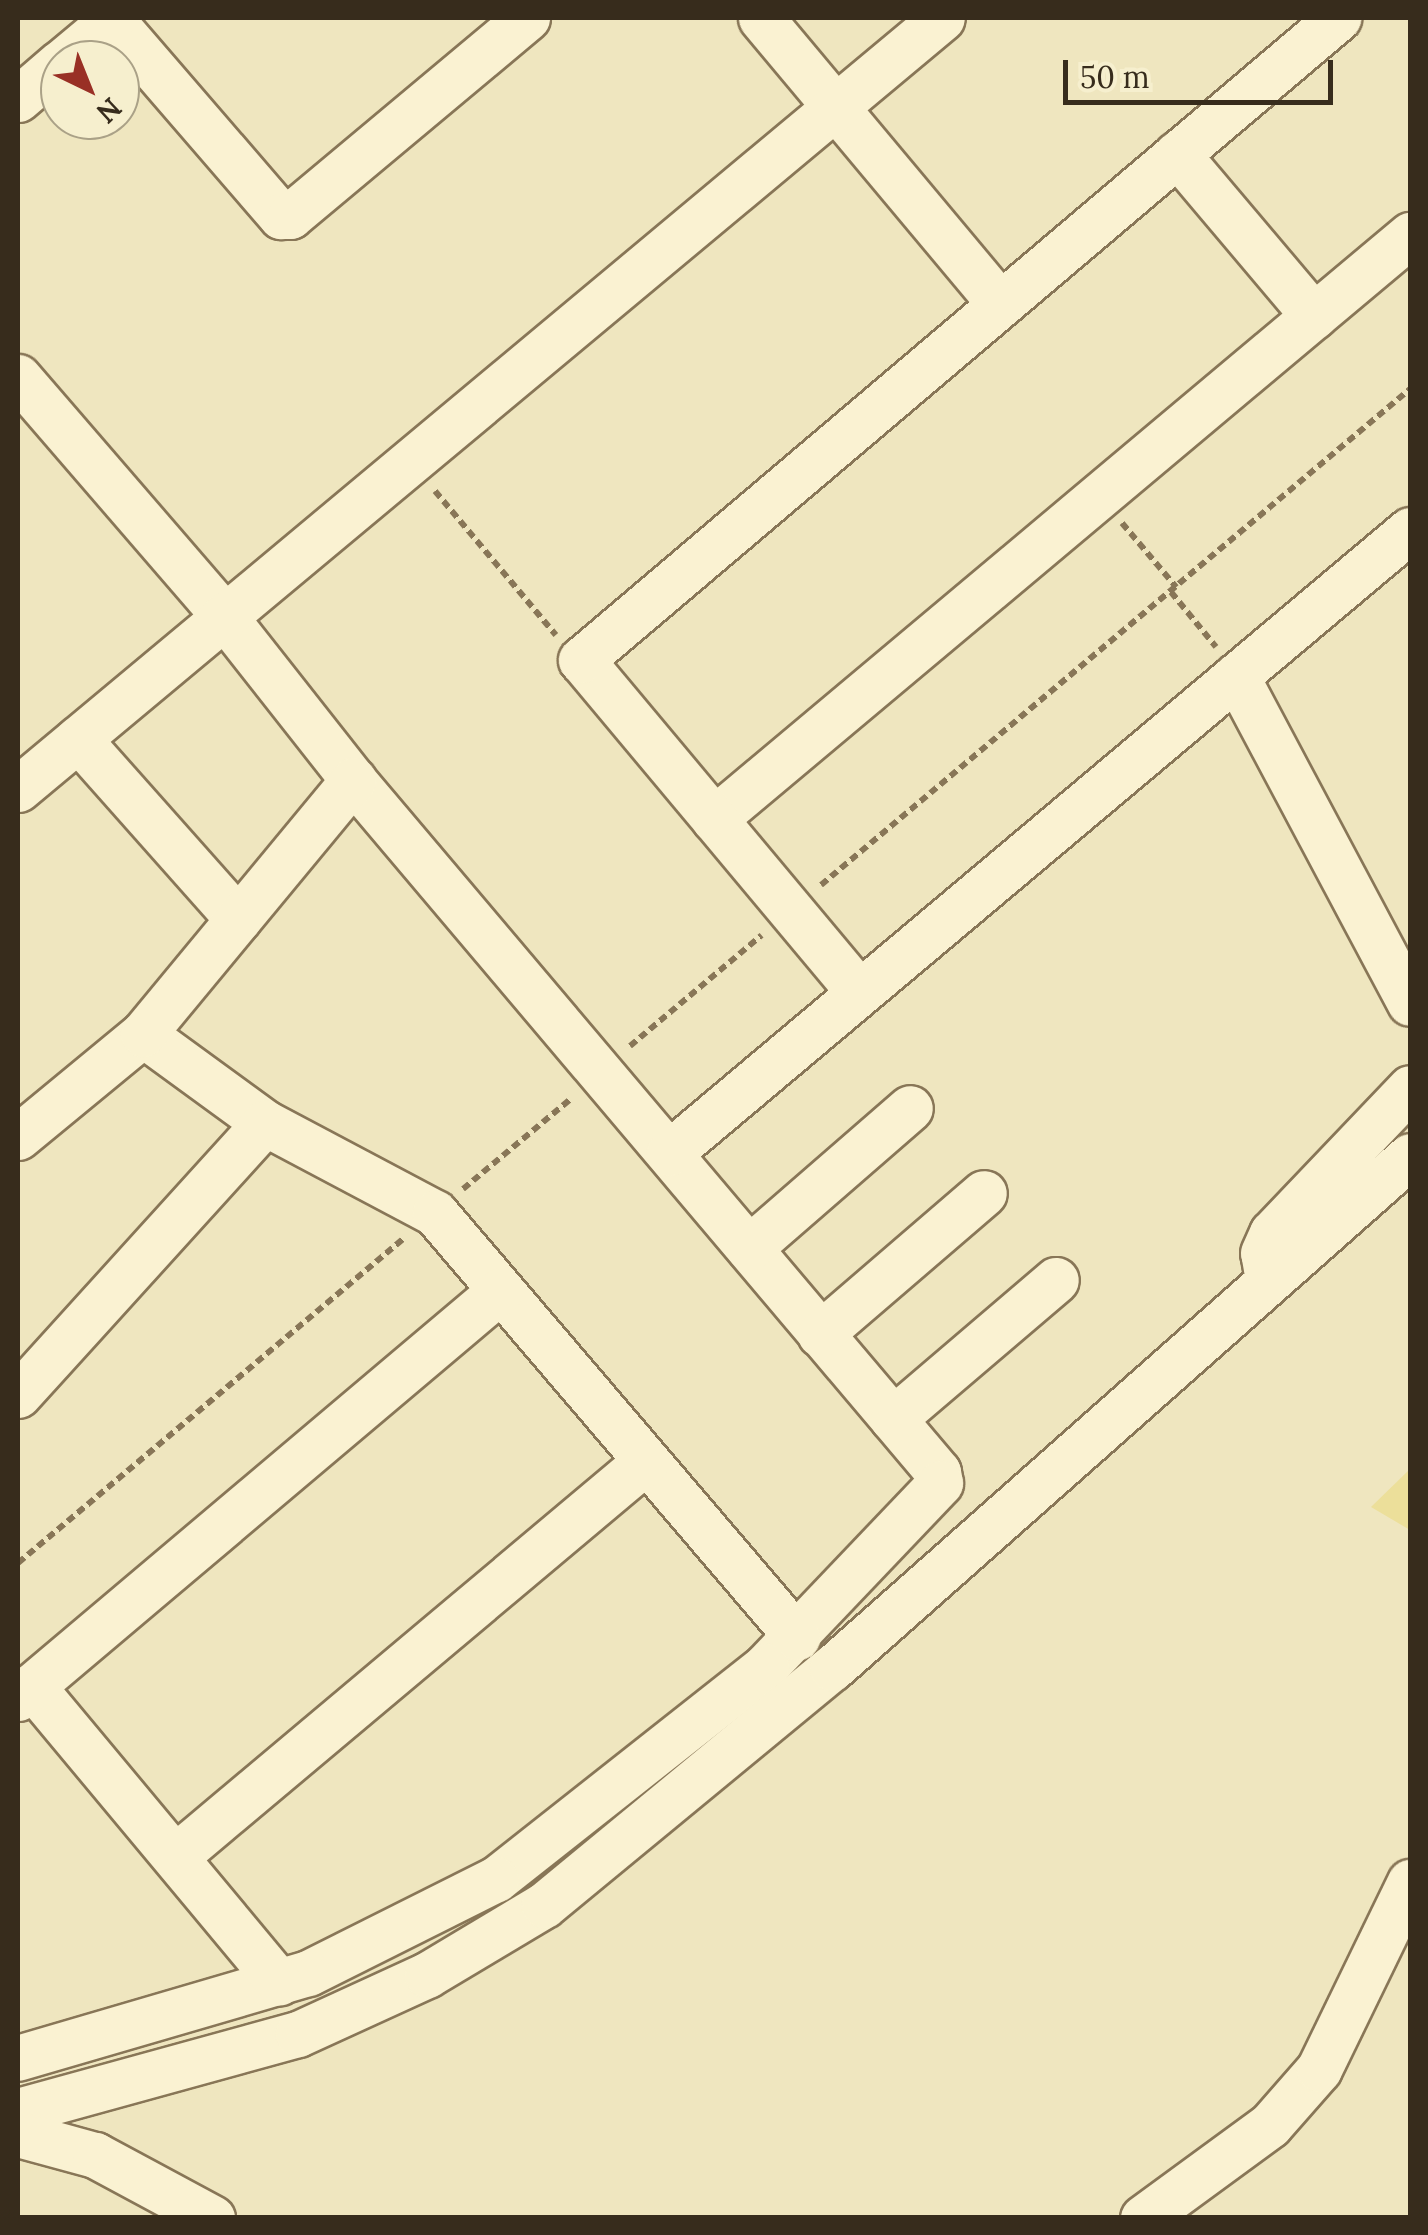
<!DOCTYPE html>
<html>
<head>
<meta charset="utf-8">
<style>
	body { margin:0 }
	#map { position:relative; width:1428px; height:2235px; overflow:hidden; background:#efe6bf; font-family:Lora,serif }
	div>[style] { position:absolute }
	.sand>* { inset:0; background:#ecdf9a }
	.path>* { height:6px; margin-top:-3px; transform-origin:0; background:repeating-linear-gradient(90deg,#887657 0 8px,transparent 0 13px) }
	.roads { filter:drop-shadow(2px 0 #887657) drop-shadow(-2px 0 #887657) drop-shadow(0 2px #887657) drop-shadow(0 -2px #887657) }
	.minor>* { height:45px; margin:-22.5px; padding:0 22.5px; transform-origin:22.5px; border-radius:22.5px; background:#faf2d2 }
	span { translate:-50% -50%; white-space:nowrap; text-align:center; line-height:1.15; -webkit-text-stroke:8px #f6efce; paint-order:stroke }
	.frame { position:absolute; inset:0; border:20px solid #372c1c; pointer-events:none }
	.north { position:absolute; left:40px; top:40px; width:100px; height:100px; box-sizing:border-box; background:#f6efce; border:2px solid #aaa187; border-radius:50%; rotate:137deg; font-size:28px; font-weight:700; line-height:40px; text-align:center; color:#372c1c }
	.north::after { content:''; display:block; margin:auto; width:35px; height:45px; background:#993025; clip-path:polygon(50% 0,100% 100%,50% 72%,0 100%) }
	.scale { position:absolute; left:1063px; top:60px; width:270px; height:45px; box-sizing:border-box; border:5px solid #372c1c; border-top:0; padding-left:12px; font-size:30px; line-height:35px; white-space:nowrap; color:#372c1c; -webkit-text-stroke:8px #f6efce; paint-order:stroke }
</style>
</head>
<body>
<div id="map">
	<div class="sand">
		<i style="clip-path:polygon(1410px 1469px,1410px 1530px,1371px 1507px)"></i>
	</div>
	<div class="path">
		<i style="left:435px;top:491px;width:188px;rotate:50deg"></i>
		<i style="left:1122px;top:523px;width:84px;rotate:49.8deg"></i>
		<i style="left:1171px;top:592px;width:71px;rotate:50.7deg"></i>
		<i style="left:821px;top:885px;width:770px;rotate:-40.1deg"></i>
		<i style="left:630px;top:1046px;width:172px;rotate:-40.1deg"></i>
		<i style="left:463px;top:1189px;width:142px;rotate:-39.9deg"></i>
		<i style="left:18px;top:1563px;width:503px;rotate:-40.08deg"></i>
	</div>
	<div class="roads">
		<div class="minor">
			<i style="left:110px;top:18px;width:262px;rotate:49.2deg"></i>
			<i style="left:281px;top:216px;width:9px"></i>
			<i style="left:290px;top:216px;width:309px;rotate:-39.9deg"></i>
			<i style="left:761px;top:18px;width:373px;rotate:50.1deg"></i>
			<i style="left:64px;top:60px;width:62px;rotate:-39.8deg"></i>
			<i style="left:18px;top:99px;width:55px;rotate:-40.6deg"></i>
			<i style="left:1177px;top:154px;width:212px;rotate:49.8deg"></i>
			<i style="left:18px;top:377px;width:316px;rotate:49.2deg"></i>
			<i style="left:224px;top:616px;width:209px;rotate:51.8deg"></i>
			<i style="left:353px;top:780px;width:906px;rotate:49.79deg"></i>
			<i style="left:938px;top:1472px;width:11px;rotate:80deg"></i>
			<i style="left:940px;top:1483px;width:253px;rotate:133.6deg"></i>
			<i style="left:766px;top:1666px;width:344px;rotate:141.7deg"></i>
			<i style="left:496px;top:1879px;width:210px;rotate:153.4deg"></i>
			<i style="left:308px;top:1973px;width:302px;rotate:163.7deg"></i>
			<i style="left:1236px;top:676px;width:370px;rotate:62deg"></i>
			<i style="left:78px;top:739px;width:241px;rotate:48.4deg"></i>
			<i style="left:18px;top:789px;width:1203px;rotate:-39.84deg"></i>
			<i style="left:714px;top:819px;width:909px;rotate:-40deg"></i>
			<i style="left:859px;top:992px;width:433px;rotate:-129.9deg"></i>
			<i style="left:581px;top:660px;width:993px;rotate:-40.3deg"></i>
			<i style="left:143px;top:1034px;width:151px;rotate:36.1deg"></i>
			<i style="left:265px;top:1123px;width:192px;rotate:27.9deg"></i>
			<i style="left:435px;top:1213px;width:558px;rotate:49.51deg"></i>
			<i style="left:18px;top:1137px;width:162px;rotate:-39.5deg"></i>
			<i style="left:143px;top:1034px;width:330px;rotate:-50.4deg"></i>
			<i style="left:669px;top:1153px;width:968px;rotate:-40.06deg"></i>
			<i style="left:749px;top:1248px;width:213px;rotate:-41deg"></i>
			<i style="left:1268px;top:1280px;width:27px;rotate:-100deg"></i>
			<i style="left:1263px;top:1253px;width:22px;rotate:-66deg"></i>
			<i style="left:1272px;top:1233px;width:200px;rotate:-46.4deg"></i>
			<i style="left:820px;top:1334px;width:216px;rotate:-40.7deg"></i>
			<i style="left:18px;top:1395px;width:367px;rotate:-47.8deg"></i>
			<i style="left:893px;top:1419px;width:214px;rotate:-40.5deg"></i>
			<i style="left:32px;top:1686px;width:386px;rotate:50.2deg"></i>
			<i style="left:18px;top:1698px;width:632px;rotate:-40.19deg"></i>
			<i style="left:176px;top:1856px;width:614px;rotate:-40.04deg"></i>
			<i style="left:18px;top:2111px;width:290px;rotate:-15.4deg"></i>
			<i style="left:298px;top:2034px;width:142px;rotate:-24.6deg"></i>
			<i style="left:427px;top:1975px;width:136px;rotate:-30.9deg"></i>
			<i style="left:544px;top:1905px;width:373px;rotate:-39.5deg"></i>
			<i style="left:832px;top:1668px;width:772px;rotate:-41.53deg"></i>
			<i style="left:18px;top:2134px;width:80px;rotate:15.3deg"></i>
			<i style="left:95px;top:2155px;width:133px;rotate:28.3deg"></i>
			<i style="left:1143px;top:2218px;width:157px;rotate:-36.2deg"></i>
			<i style="left:1270px;top:2125px;width:74px;rotate:-48.8deg"></i>
			<i style="left:1319px;top:2069px;width:208px;rotate:-64.1deg"></i>
		</div>
	</div>
	<div class="frame"></div>
	<div class="north">N</div>
	<div class="scale">50 m</div>
</div>
</body>
</html>
